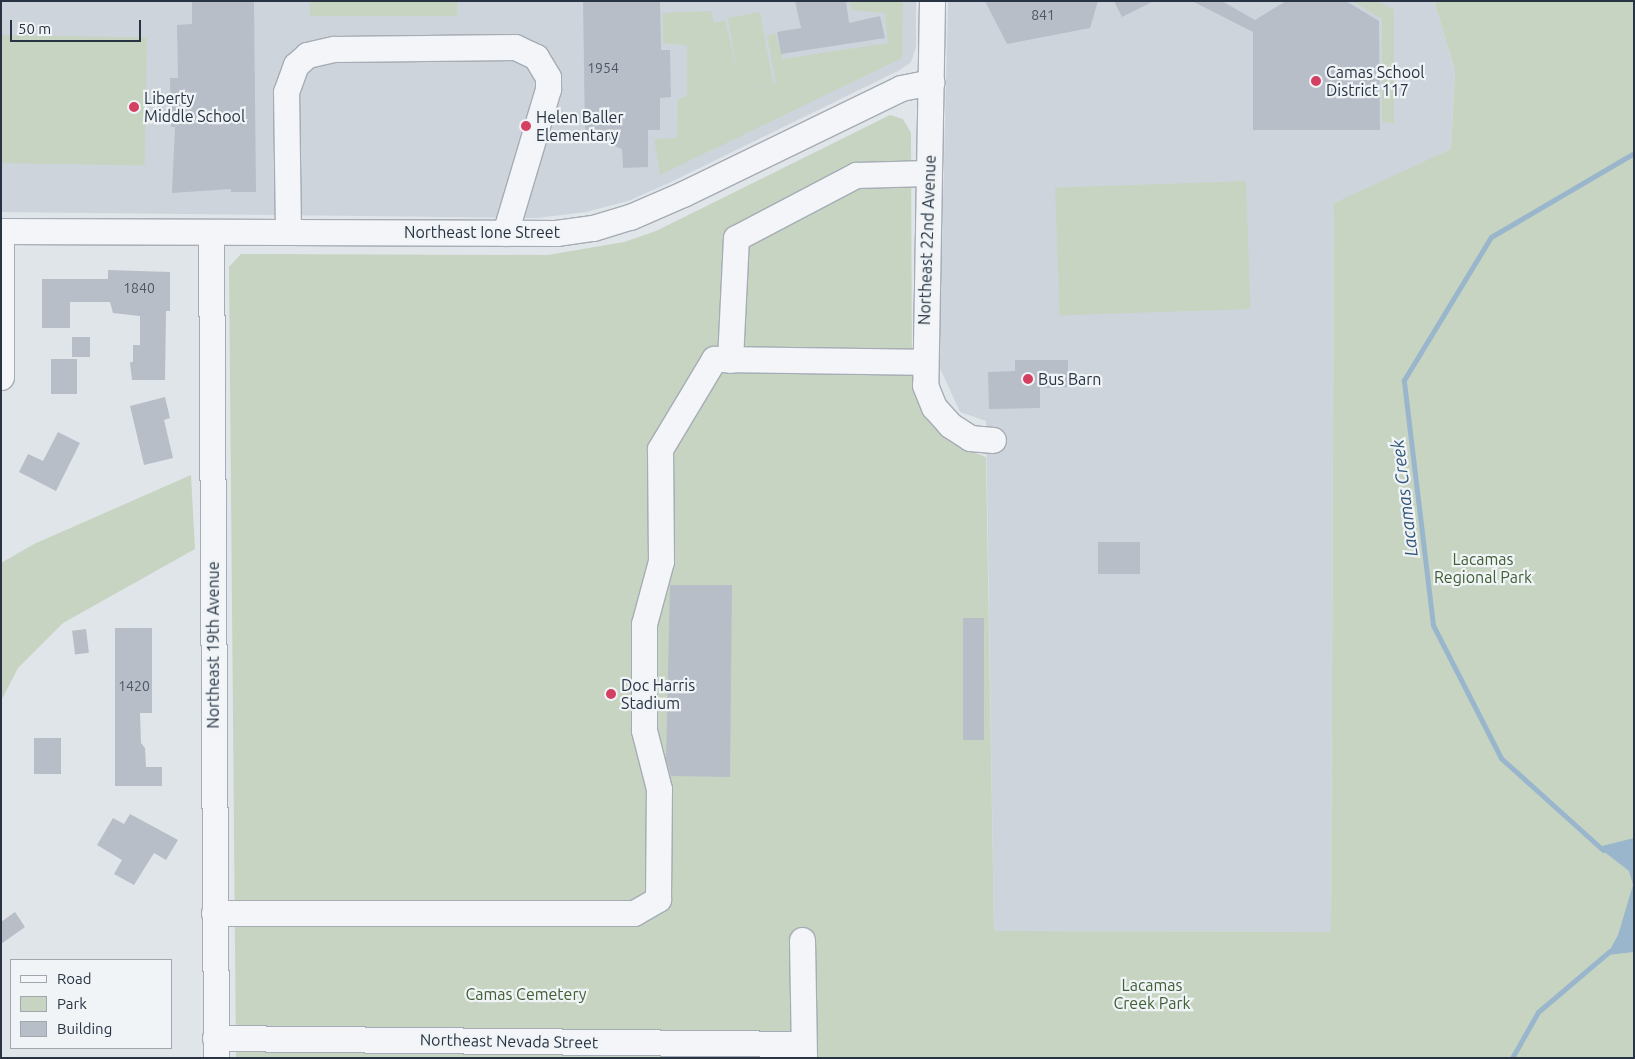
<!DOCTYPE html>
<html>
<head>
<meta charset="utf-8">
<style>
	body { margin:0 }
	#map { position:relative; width:1635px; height:1059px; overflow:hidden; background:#e0e5ea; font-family:Ubuntu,sans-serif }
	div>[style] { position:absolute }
	.built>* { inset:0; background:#ced4dc }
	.green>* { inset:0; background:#c7d4c1; transform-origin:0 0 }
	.water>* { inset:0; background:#99b6cc }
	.stream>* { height:5px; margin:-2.5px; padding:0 2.5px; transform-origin:2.5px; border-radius:2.5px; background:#99b6cc }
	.building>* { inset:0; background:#b7bec8; transform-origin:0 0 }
	.roads { filter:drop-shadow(1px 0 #a5acb5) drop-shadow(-1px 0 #a5acb5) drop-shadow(0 1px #a5acb5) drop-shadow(0 -1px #a5acb5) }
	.minor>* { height:25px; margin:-12.5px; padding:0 12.5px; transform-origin:12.5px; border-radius:12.5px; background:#f3f5f8 }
	.dots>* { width:14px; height:14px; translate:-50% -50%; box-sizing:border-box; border:2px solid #f0f4f7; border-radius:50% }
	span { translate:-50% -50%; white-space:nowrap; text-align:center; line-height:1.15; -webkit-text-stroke:4.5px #f0f4f7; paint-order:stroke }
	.number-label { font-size:14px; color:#4c5664 }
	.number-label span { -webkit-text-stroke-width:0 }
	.poi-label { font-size:16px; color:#283443 }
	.left { translate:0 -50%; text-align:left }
	.street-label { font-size:16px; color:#283443 }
	.park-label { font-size:16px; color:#405f34 }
	.water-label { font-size:18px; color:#305679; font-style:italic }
	.frame { position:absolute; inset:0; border:2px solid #283443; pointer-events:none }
	.legend { position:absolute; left:10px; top:959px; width:162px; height:90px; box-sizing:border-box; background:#f0f4f7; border:1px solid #a0a7af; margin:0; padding:6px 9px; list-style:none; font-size:15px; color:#283443 }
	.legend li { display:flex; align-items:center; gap:10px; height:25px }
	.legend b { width:25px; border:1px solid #a0a7af }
	.scale { position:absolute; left:10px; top:20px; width:131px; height:22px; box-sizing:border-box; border:2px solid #283443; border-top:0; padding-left:6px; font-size:15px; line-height:18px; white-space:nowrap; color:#283443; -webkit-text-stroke:4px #f0f4f7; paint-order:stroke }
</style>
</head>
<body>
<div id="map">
	<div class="built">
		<i style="clip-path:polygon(1px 1px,916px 1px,916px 47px,911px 62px,900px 70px,671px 182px,628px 201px,586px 212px,537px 218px,1px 212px)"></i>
		<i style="clip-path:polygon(948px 1px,1434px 1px,1455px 70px,1451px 149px,1334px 204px,1331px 932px,994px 931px,986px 421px,960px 412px,939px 366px)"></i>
	</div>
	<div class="green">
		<i style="left:310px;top:1px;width:147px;height:15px"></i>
		<i style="clip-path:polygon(850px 1px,903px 1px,902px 58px,660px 175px,654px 139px,677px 138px,678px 99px,687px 96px,687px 45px,663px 43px,663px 13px,711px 11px,714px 23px,725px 20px,737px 71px,728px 18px,760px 12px,773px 83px,742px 90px,776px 83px,767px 36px,775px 33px,783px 59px,888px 43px,885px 13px,851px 10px)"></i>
		<i style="clip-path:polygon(1352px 1px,1379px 1px,1394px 10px,1394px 123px,1382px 122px,1382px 19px)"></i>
		<i style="clip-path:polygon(1434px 1px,1634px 1px,1634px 1058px,236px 1058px,229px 267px,241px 254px,548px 255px,624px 242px,656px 231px,890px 115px,903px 119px,911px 133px,912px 380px,921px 406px,937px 429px,960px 447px,986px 457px,994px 931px,1331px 932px,1334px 203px,1451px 149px,1455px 70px)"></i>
		<i style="left:1px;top:35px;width:146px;height:128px;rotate:1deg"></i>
		<i style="left:1246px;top:181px;width:128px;height:191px;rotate:88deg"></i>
		<i style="clip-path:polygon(191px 475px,195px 549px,63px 623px,18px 668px,1px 701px,1px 563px,34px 544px)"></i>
	</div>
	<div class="water">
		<i style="clip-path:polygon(1634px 838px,1634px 952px,1607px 955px,1618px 935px,1633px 885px,1629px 871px,1598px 847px)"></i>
	</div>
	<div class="stream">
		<i style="left:1603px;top:850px;width:137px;rotate:-138deg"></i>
		<i style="left:1501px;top:758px;width:149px;rotate:-117.1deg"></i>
		<i style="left:1433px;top:625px;width:247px;rotate:-96.8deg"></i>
		<i style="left:1404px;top:380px;width:167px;rotate:-58.7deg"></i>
		<i style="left:1491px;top:237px;width:166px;rotate:-30.4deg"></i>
		<i style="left:1512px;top:1058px;width:53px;rotate:-60.5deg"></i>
		<i style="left:1538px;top:1012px;width:94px;rotate:-40.3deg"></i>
	</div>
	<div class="building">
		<i style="clip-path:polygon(192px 1px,254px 1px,256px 192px,231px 192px,231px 189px,172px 193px,175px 127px,171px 127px,170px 78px,178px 78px,177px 25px,192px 24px)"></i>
		<i style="clip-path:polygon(583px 1px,660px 1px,661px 50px,670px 50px,671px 97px,660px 98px,660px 130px,648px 130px,648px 167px,623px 168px,622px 149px,601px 141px,604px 134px,585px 134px)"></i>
		<i style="clip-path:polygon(795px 1px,846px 1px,849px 23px,880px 16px,885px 38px,781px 54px,777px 32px,801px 28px)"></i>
		<i style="clip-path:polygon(985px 1px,1098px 1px,1090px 28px,1007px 44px)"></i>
		<i style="clip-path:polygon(1114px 1px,1154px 1px,1122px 17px)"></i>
		<i style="clip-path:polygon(1192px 1px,1222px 1px,1255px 20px,1286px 1px,1346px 1px,1379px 21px,1380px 130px,1253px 130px,1253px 32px)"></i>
		<i style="clip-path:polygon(108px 270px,170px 272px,170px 311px,166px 311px,165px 380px,132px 380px,130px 362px,133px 362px,133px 345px,140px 345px,140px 316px,113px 313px,110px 302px,70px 302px,70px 328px,42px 328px,42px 279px,108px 279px)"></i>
		<i style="left:72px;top:337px;width:18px;height:20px"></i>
		<i style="left:51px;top:359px;width:26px;height:35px"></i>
		<i style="clip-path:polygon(1015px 360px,1068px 360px,1068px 387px,1040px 388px,1040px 408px,989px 409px,988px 372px,1015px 371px)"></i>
		<i style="clip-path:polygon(165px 397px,170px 418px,164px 420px,173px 458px,144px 465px,130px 406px)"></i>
		<i style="clip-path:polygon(58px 432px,80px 443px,56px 491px,19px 472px,28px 454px,43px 461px)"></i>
		<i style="left:1140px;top:542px;width:32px;height:42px;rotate:90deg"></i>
		<i style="clip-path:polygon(670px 585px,732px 585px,730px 777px,671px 776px,666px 759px)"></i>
		<i style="left:963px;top:618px;width:21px;height:122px"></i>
		<i style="clip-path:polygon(115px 628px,152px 628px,152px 713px,140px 713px,141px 743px,145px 748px,146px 767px,162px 767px,162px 786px,115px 786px)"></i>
		<i style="left:86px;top:629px;width:24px;height:14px;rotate:83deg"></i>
		<i style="left:34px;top:738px;width:27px;height:36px"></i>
		<i style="clip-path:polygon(130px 814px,178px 840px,166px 860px,154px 853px,134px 885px,114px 874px,122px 860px,97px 845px,113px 818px,124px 824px)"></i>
		<i style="clip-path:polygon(15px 912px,25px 927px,1px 944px,1px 922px)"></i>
	</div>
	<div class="roads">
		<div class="minor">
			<i style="left:932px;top:1px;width:384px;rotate:91deg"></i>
			<i style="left:925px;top:385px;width:24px;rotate:68deg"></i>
			<i style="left:934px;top:407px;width:24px;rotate:48deg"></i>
			<i style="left:950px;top:425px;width:24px;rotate:33deg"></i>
			<i style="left:970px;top:438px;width:23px;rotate:5deg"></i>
			<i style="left:1px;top:231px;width:555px;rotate:0.21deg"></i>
			<i style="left:556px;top:233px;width:37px;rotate:-8deg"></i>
			<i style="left:593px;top:228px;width:39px;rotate:-17deg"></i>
			<i style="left:630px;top:217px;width:58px;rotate:-23.5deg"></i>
			<i style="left:683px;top:194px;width:242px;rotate:-25.9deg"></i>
			<i style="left:901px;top:88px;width:31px;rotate:-11deg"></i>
			<i style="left:211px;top:232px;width:826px;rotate:89.65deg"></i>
			<i style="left:288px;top:232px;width:140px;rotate:-90.8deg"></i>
			<i style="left:286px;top:92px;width:29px;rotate:-70deg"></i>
			<i style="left:296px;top:65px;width:15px;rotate:-42deg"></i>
			<i style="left:307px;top:55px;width:28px;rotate:-13deg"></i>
			<i style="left:334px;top:49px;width:181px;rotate:-0.6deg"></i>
			<i style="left:515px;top:47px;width:23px;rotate:25deg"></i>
			<i style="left:536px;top:57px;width:23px;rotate:59deg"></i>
			<i style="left:548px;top:77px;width:12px;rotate:90deg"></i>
			<i style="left:548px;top:89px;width:150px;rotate:106.6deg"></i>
			<i style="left:730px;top:360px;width:122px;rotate:-87.2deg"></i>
			<i style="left:736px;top:238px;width:136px;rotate:-27.7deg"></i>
			<i style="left:856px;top:175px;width:72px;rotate:-1.6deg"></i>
			<i style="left:1px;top:377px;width:146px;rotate:-90deg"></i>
			<i style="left:214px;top:913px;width:420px"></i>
			<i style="left:634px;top:913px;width:28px;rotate:-30deg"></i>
			<i style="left:658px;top:899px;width:110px;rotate:-89.5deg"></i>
			<i style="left:659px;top:789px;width:61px;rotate:-104.3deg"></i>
			<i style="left:644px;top:730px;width:106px;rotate:-90deg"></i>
			<i style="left:644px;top:624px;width:65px;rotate:-74.9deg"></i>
			<i style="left:661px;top:561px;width:112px;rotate:-90.5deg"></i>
			<i style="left:660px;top:449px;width:105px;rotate:-59deg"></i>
			<i style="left:714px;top:359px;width:209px;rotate:0.8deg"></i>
			<i style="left:802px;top:940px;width:118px;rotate:89deg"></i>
			<i style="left:215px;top:1038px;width:588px;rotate:0.58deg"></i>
		</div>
	</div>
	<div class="dots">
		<i style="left:1316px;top:81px;background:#d53f61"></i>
		<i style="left:134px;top:107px;background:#d53f61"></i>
		<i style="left:526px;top:126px;background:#d53f61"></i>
		<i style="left:1028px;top:379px;background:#d53f61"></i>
		<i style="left:611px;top:694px;background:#d53f61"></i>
	</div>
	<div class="number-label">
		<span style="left:1043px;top:15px">841</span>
		<span style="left:603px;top:68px">1954</span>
		<span style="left:139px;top:288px">1840</span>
		<span style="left:134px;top:686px">1420</span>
	</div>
	<div class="poi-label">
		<span class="left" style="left:1326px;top:81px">Camas School<br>District 117</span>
		<span class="left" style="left:144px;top:107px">Liberty<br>Middle School</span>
		<span class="left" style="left:536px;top:126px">Helen Baller<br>Elementary</span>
		<span class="left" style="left:1038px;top:379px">Bus Barn</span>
		<span class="left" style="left:621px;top:694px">Doc Harris<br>Stadium</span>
	</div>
	<div class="street-label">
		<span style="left:482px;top:232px">Northeast Ione Street</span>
		<span style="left:927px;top:240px;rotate:-88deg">Northeast 22nd Avenue</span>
		<span style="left:213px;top:645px;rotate:-90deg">Northeast 19th Avenue</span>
		<span style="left:509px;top:1041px;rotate:1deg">Northeast Nevada Street</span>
	</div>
	<div class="park-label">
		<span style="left:1483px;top:568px">Lacamas<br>Regional Park</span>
		<span style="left:1152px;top:994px">Lacamas<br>Creek Park</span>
		<span style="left:526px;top:994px">Camas Cemetery</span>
	</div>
	<div class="water-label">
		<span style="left:1404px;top:498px;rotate:-97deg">Lacamas Creek</span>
	</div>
	<div class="frame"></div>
	<ul class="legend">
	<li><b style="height:6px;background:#f3f5f8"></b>Road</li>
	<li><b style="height:14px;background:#c7d4c1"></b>Park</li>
	<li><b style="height:14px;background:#b7bec8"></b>Building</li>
	</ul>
	<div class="scale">50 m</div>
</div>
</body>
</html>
